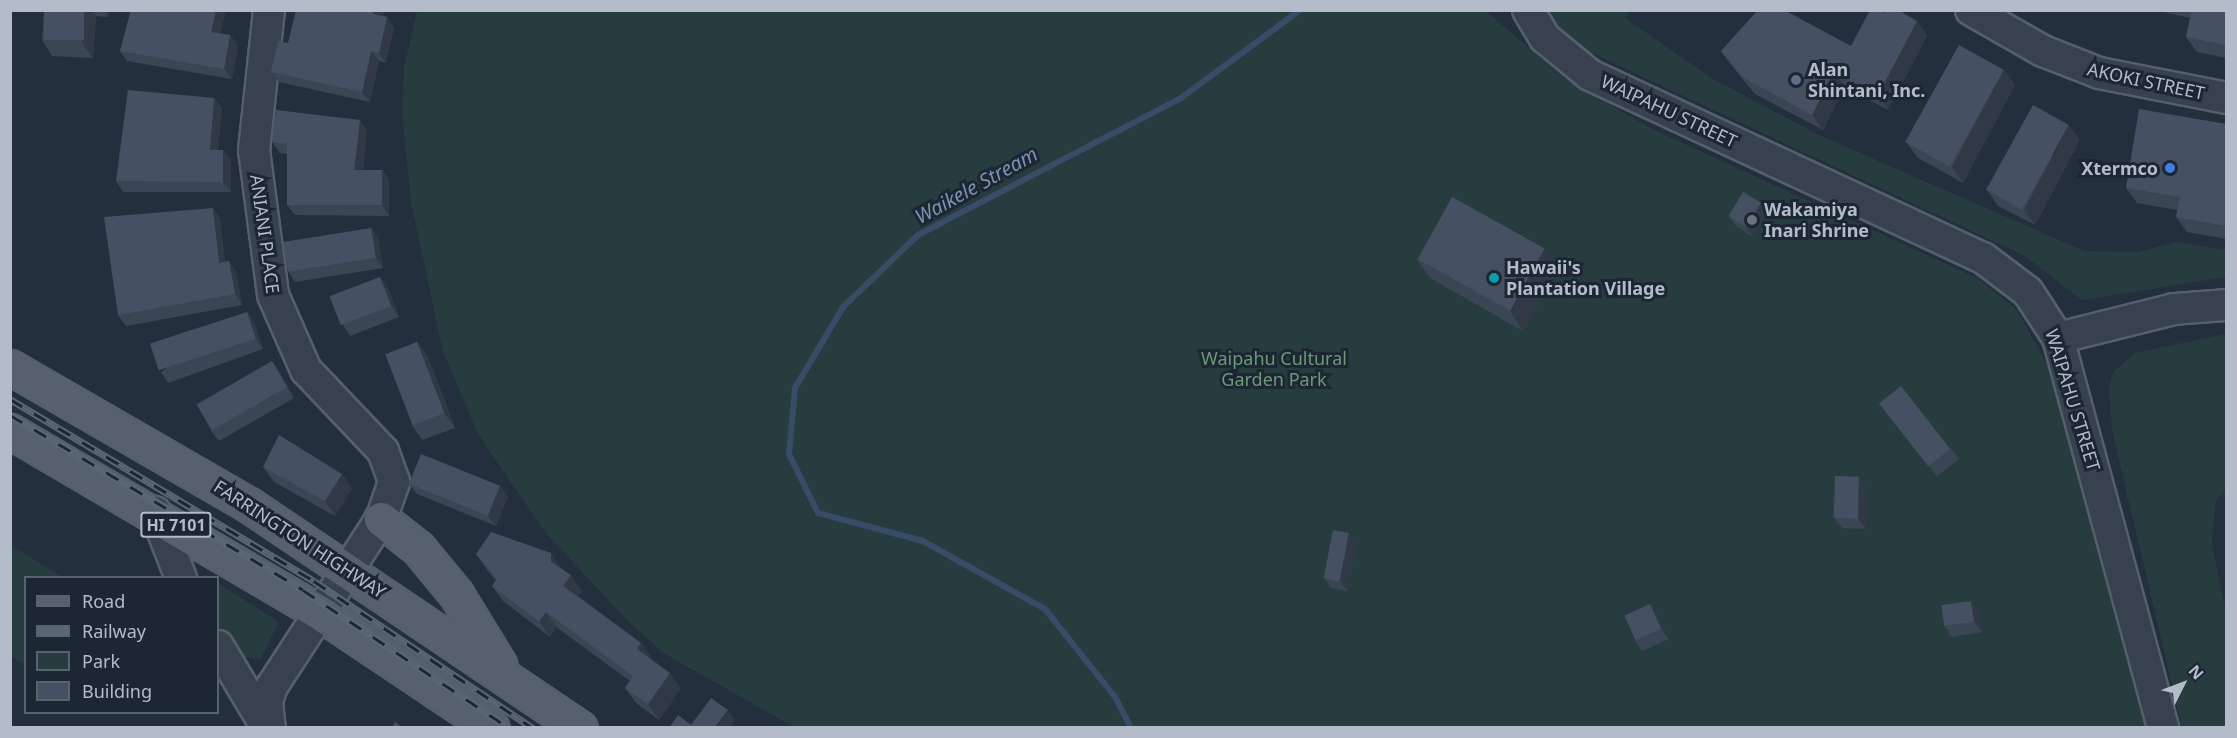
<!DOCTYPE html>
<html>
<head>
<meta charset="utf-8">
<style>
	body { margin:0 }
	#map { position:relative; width:2237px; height:738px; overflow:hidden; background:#242f3e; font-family:"Noto Sans",sans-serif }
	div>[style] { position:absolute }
	.green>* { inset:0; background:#263c3f }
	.stream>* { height:6px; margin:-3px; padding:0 3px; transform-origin:3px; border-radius:3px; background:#394c67 }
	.roads { filter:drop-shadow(2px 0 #565f6c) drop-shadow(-2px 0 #565f6c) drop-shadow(0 2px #565f6c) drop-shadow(0 -2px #565f6c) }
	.minor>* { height:30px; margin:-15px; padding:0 15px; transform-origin:15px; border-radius:15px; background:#38414e }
	.major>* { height:33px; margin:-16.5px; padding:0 16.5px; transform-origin:16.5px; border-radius:16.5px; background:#56606e }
	.rail>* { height:7px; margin-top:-3.5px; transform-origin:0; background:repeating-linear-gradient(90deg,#1d2633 0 14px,#5a6575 0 28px); box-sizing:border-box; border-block:2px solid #5a6575 }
	.wall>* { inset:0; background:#3b4654 }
	.shaded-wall>* { inset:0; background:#303945 }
	.building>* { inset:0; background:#455162; transform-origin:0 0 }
	.dots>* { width:16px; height:16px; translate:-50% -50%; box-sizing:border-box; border:3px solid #1d2633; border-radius:50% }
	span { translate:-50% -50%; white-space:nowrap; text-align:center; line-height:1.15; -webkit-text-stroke:6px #1d2633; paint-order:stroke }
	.shield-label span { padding:2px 4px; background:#1d2633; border:2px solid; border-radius:4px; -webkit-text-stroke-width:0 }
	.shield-label { font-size:16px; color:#b4bcc9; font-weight:700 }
	.poi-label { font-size:18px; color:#b4bcc9; font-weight:700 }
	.left { translate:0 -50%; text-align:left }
	.right { translate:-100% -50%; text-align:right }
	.street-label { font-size:18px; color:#b4bcc9 }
	.park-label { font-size:18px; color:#6b9a76 }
	.water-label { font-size:20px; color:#7c92b1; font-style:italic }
	.frame { position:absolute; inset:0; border:12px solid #b4bcc9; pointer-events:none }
	.legend { position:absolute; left:24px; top:576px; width:195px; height:138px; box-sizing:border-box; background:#1d2633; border:2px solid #59626f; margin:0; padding:8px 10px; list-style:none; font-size:18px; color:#b4bcc9 }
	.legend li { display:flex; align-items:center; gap:12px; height:30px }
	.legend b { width:30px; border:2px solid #59626f }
	.north { position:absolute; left:2153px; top:654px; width:60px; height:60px; -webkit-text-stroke:4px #1d2633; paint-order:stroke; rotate:48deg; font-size:16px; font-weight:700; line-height:24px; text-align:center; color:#b4bcc9 }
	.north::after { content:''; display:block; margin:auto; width:21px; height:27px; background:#b4bcc9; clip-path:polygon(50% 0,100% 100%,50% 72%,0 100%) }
</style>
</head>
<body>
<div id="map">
	<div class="green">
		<i style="clip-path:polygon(417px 11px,1486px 11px,1565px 79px,1654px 130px,1977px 278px,2017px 310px,2046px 363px,2070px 440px,2146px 727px,794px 727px,665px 654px,628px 621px,545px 532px,478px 434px,443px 352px,411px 202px,402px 113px,404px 68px)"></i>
		<i style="clip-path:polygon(1545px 11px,1630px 11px,1625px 18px,1713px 79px,1819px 135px,2084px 251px,2138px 252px,2176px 242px,2226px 250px,2226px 277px,2082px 300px,2023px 255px,1577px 46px)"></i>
		<i style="clip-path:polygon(2226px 334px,2226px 489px,2216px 500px,2212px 544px,2226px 612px,2226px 727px,2182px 727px,2112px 430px,2109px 387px,2113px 372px,2135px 353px)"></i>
		<i style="clip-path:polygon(11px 545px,62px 577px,26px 578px,25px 666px,11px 656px)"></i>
		<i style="clip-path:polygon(218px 583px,279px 622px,260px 660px,239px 656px,218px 632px)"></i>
	</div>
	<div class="stream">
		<i style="left:1131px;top:728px;width:35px;rotate:-117deg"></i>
		<i style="left:1115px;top:697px;width:112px;rotate:-128.5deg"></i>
		<i style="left:1045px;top:609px;width:140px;rotate:-150.9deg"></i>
		<i style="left:923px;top:541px;width:109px;rotate:-165.1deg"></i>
		<i style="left:818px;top:513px;width:66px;rotate:-116.2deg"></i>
		<i style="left:789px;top:454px;width:66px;rotate:-84.8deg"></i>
		<i style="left:795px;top:388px;width:94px;rotate:-59.3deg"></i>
		<i style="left:843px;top:307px;width:104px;rotate:-43.8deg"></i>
		<i style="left:918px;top:235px;width:297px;rotate:-27.5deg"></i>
		<i style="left:1181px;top:98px;width:148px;rotate:-36.5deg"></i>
	</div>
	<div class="roads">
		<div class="minor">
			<i style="left:269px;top:10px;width:141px;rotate:96.1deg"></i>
			<i style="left:254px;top:150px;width:146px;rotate:82.5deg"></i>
			<i style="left:273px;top:295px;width:82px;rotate:66.3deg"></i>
			<i style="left:306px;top:370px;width:112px;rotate:46.5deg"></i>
			<i style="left:383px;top:451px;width:33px;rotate:70deg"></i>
			<i style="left:394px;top:482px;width:39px;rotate:109deg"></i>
			<i style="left:381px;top:519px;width:199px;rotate:123.1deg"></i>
			<i style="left:272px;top:686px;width:16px;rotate:108deg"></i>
			<i style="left:267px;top:701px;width:27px;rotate:84deg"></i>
			<i style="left:1528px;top:10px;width:33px;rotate:59deg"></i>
			<i style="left:1545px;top:38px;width:58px;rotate:39.4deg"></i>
			<i style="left:1590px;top:75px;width:434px;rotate:25deg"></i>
			<i style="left:1983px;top:258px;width:56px;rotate:37.1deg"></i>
			<i style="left:2028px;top:292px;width:55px;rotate:56.9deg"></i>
			<i style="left:2058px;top:338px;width:404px;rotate:74.9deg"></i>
			<i style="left:1971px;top:10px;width:83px;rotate:29.7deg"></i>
			<i style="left:2043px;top:51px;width:60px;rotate:21.4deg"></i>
			<i style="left:2099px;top:73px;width:129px;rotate:11.1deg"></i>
			<i style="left:2058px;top:338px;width:120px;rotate:-14deg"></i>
			<i style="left:2174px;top:309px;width:52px;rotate:-4.4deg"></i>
			<i style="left:155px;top:512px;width:71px;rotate:68.5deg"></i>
			<i style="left:218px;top:646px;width:96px;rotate:59.1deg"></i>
		</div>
		<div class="major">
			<i style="left:10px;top:367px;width:276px;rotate:30deg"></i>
			<i style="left:249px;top:505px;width:399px;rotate:34deg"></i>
			<i style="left:10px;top:431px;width:363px;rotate:30.4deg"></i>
			<i style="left:323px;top:615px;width:203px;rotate:33.8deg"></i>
			<i style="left:381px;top:519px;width:47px;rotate:38.1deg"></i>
			<i style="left:418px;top:548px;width:60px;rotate:50.4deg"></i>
			<i style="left:456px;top:594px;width:84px;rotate:58.6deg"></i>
		</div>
	</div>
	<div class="rail">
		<i style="left:10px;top:399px;width:354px;rotate:30.9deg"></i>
		<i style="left:314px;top:581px;width:264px;rotate:33.9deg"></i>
		<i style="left:10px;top:415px;width:341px;rotate:30.8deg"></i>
		<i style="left:303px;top:590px;width:248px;rotate:33.8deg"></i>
	</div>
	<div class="wall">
		<i style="clip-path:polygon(44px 10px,109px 10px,108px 17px,96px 16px,93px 58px,52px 56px,42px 40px)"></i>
		<i style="clip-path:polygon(131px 10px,226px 10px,220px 34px,230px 35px,238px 46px,232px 79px,127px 61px,120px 51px)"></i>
		<i style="clip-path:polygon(2155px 10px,2226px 10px,2226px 58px,2197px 52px,2186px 37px,2190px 18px)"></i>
		<i style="clip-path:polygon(1884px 13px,1917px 21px,1927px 36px,1888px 110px,1845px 87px,1823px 130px,1755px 94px,1732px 66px,1721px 51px,1851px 46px)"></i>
		<i style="clip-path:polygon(383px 16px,387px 17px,394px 28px,386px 63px,379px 61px,370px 102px,279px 82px,271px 72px,288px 43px)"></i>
		<i style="clip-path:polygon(2004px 70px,2015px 85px,1963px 183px,1918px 158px,1907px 143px)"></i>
		<i style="clip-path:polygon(214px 98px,222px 108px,218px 150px,231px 160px,231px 192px,123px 192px,116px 181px)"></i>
		<i style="clip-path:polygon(360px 120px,367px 131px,363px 170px,382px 170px,389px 180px,389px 216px,295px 215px,287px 205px,287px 154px,280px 153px,272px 142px)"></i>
		<i style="clip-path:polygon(2226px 124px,2226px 239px,2187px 232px,2176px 217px,2177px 210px,2137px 203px,2126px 188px)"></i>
		<i style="clip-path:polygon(2080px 140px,2035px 225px,1998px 206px,1987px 190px)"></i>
		<i style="clip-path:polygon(1761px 203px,1768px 213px,1753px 237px,1736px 226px,1728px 216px)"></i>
		<i style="clip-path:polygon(220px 218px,225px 262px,229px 261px,236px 272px,242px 305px,126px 326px,118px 315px)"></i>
		<i style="clip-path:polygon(371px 228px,378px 238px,383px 268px,295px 282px,288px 271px)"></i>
		<i style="clip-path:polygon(1417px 259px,1558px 268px,1523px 331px,1430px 278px)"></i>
		<i style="clip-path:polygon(388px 288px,399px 317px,350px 336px,343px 325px)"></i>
		<i style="clip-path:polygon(247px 312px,254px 322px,263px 349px,168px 383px,161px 372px)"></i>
		<i style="clip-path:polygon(417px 342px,428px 357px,455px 428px,422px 440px,412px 425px)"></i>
		<i style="clip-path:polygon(272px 361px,279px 371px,294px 398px,219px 441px,211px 431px)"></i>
		<i style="clip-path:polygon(1879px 403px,1951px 449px,1959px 459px,1937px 476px)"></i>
		<i style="clip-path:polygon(263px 467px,342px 474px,352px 489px,335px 516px,274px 482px)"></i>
		<i style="clip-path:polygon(409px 484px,500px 486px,508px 497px,496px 526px,417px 494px)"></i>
		<i style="clip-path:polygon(1866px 487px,1866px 529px,1842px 528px,1834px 518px)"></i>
		<i style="clip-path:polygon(1349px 533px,1356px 544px,1347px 591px,1331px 588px,1324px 578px)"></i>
		<i style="clip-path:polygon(476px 554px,562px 569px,582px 591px,578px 596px,641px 643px,652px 658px,651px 660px,681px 688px,659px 720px,636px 703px,625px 688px,630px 681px,556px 627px,550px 637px,503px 601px,492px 586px,496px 581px,487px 570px)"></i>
		<i style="clip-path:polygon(1650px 604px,1657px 614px,1669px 639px,1642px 651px,1635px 641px)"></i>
		<i style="clip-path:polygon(1978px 611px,1982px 632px,1952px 637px,1945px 627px)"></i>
	</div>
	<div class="shaded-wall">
		<i style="clip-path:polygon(84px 10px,92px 10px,96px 16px,93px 58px,82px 43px)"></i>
		<i style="clip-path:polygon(104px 10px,109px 10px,108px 17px)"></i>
		<i style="clip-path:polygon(216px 10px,226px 10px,218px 43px,211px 32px)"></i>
		<i style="clip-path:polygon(374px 10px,385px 10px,380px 25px,373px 14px)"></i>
		<i style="clip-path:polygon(387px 17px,394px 28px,386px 63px,379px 53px)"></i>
		<i style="clip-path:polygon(1917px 21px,1927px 36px,1888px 110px,1878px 95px)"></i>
		<i style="clip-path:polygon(230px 35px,238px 46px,232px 79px,224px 69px)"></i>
		<i style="clip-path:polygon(371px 51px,379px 61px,370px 102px,362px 92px)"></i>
		<i style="clip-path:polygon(2004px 70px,2015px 85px,1963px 183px,1952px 167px)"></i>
		<i style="clip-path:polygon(1834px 72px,1845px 87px,1823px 130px,1812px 115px)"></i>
		<i style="clip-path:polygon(214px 98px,222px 108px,217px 160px,210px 150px)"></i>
		<i style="clip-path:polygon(360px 120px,367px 131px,362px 180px,354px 170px)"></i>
		<i style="clip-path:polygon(2069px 125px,2080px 140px,2035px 225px,2024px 210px)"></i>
		<i style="clip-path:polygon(223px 150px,231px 160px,231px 192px,223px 182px)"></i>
		<i style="clip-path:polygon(382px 170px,389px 180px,389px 216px,382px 205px)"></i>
		<i style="clip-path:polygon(1761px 203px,1768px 213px,1753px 237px,1746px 227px)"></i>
		<i style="clip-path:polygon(213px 208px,220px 218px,226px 273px,219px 263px)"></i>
		<i style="clip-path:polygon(371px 228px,378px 238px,383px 268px,376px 258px)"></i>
		<i style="clip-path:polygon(1544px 249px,1558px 268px,1523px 331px,1510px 311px)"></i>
		<i style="clip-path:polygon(229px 261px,236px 272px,242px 305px,235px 294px)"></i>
		<i style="clip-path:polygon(380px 277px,388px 288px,399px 317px,391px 306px)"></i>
		<i style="clip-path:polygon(247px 312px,254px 322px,263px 349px,256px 339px)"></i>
		<i style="clip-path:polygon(417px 342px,428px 357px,455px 428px,444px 413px)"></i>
		<i style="clip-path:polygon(272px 361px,279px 371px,294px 398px,287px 387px)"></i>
		<i style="clip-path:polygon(342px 474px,352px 489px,335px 516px,325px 501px)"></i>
		<i style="clip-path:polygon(1859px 477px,1866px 487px,1866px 529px,1858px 519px)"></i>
		<i style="clip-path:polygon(500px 486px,508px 497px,496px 526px,488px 516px)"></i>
		<i style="clip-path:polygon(1349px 533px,1356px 544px,1347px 591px,1340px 581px)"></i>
		<i style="clip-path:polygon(551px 553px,562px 569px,562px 577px,551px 562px)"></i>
		<i style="clip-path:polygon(571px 575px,582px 591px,574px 601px,563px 586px)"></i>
		<i style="clip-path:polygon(1971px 601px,1978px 611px,1982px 632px,1974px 622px)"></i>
		<i style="clip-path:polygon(1650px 604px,1657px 614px,1669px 639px,1661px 629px)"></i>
		<i style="clip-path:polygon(546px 612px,556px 627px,550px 637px,539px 621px)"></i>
		<i style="clip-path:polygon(641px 643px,652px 658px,647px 665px,637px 649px)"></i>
		<i style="clip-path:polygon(670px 673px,681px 688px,659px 720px,648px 704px)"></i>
		<i style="clip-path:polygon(728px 710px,735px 720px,730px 728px,716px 728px)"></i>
	</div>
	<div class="building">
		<i style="left:44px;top:10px;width:40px;height:30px"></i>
		<i style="clip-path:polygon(131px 10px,216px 10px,211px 32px,230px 35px,224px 69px,120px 51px)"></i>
		<i style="clip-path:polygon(296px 10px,374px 10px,373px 14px,387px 17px,379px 53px,371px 51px,362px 92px,271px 72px,278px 41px,288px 43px)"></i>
		<i style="clip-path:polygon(1758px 10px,1784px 10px,1851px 46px,1870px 10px,1879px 10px,1884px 13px,1885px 10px,1898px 10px,1917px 21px,1878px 95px,1834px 72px,1812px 115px,1744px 78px,1721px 51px)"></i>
		<i style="clip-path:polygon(2192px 10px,2226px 10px,2226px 45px,2186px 37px)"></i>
		<i style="left:1959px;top:45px;width:51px;height:111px;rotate:29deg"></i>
		<i style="clip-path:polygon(128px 90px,214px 98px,210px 150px,223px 150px,223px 182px,116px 181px)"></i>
		<i style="left:2033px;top:105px;width:41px;height:97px;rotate:29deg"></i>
		<i style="clip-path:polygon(2139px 109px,2226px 124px,2226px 226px,2176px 217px,2180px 197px,2126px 188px)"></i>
		<i style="clip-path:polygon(276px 110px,360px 120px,354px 170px,382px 170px,382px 205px,287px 205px,287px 144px,272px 142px)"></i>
		<i style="left:1743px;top:192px;width:21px;height:28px;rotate:31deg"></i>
		<i style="left:1452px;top:197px;width:106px;height:71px;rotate:29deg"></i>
		<i style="clip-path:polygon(213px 208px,219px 263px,229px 261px,235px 294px,118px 315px,104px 217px)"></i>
		<i style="left:371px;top:228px;width:30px;height:89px;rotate:81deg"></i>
		<i style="left:380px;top:277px;width:31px;height:54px;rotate:69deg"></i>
		<i style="left:247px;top:312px;width:28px;height:102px;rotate:72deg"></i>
		<i style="left:417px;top:342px;width:76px;height:34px;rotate:69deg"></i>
		<i style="left:272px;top:361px;width:30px;height:87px;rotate:60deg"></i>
		<i style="left:1901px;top:386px;width:80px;height:28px;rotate:52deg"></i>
		<i style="clip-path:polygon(279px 435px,342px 474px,325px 501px,263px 467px)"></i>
		<i style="left:421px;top:454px;width:85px;height:32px;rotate:22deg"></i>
		<i style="left:1835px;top:476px;width:24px;height:42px;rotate:2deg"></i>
		<i style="left:1333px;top:530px;width:16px;height:49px;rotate:11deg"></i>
		<i style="clip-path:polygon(491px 532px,551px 553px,551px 562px,571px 575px,563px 586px,641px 643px,637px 649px,670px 673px,648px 704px,625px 688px,633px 676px,546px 612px,539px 621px,492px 586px,497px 579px,476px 554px)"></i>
		<i style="left:1971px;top:601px;width:21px;height:30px;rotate:82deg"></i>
		<i style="left:1650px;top:604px;width:27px;height:28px;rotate:66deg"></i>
		<i style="clip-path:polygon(711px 698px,728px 710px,715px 727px,716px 728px,669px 728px,678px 715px,691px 725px)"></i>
		<i style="clip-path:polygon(395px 722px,403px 728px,392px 728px)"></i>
	</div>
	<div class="dots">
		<i style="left:1796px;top:80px;background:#5c6f8a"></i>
		<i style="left:2170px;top:168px;background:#3f7fe0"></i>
		<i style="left:1752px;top:220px;background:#6b7280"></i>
		<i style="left:1494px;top:278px;background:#0f9aa8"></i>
	</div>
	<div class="shield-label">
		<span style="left:176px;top:525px">HI 7101</span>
	</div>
	<div class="poi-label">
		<span class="left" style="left:1808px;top:80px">Alan<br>Shintani, Inc.</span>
		<span class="right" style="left:2158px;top:168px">Xtermco</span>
		<span class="left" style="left:1764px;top:220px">Wakamiya<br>Inari Shrine</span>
		<span class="left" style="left:1506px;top:278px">Hawaii's<br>Plantation Village</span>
	</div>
	<div class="street-label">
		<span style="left:2146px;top:81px;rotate:12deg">AKOKI STREET</span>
		<span style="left:1669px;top:111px;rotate:25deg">WAIPAHU STREET</span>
		<span style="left:265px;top:234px;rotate:82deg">ANIANI PLACE</span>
		<span style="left:2073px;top:400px;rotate:73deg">WAIPAHU STREET</span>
		<span style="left:300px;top:539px;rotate:33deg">FARRINGTON HIGHWAY</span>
	</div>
	<div class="park-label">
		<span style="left:1274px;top:369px">Waipahu Cultural<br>Garden Park</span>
	</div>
	<div class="water-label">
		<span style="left:976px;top:185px;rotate:-29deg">Waikele Stream</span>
	</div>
	<div class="frame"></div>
	<ul class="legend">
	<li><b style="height:8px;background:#56606e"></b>Road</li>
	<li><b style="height:8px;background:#5a6575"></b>Railway</li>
	<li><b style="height:16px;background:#263c3f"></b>Park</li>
	<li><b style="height:16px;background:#455162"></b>Building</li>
	</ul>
	<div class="north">N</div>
</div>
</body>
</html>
